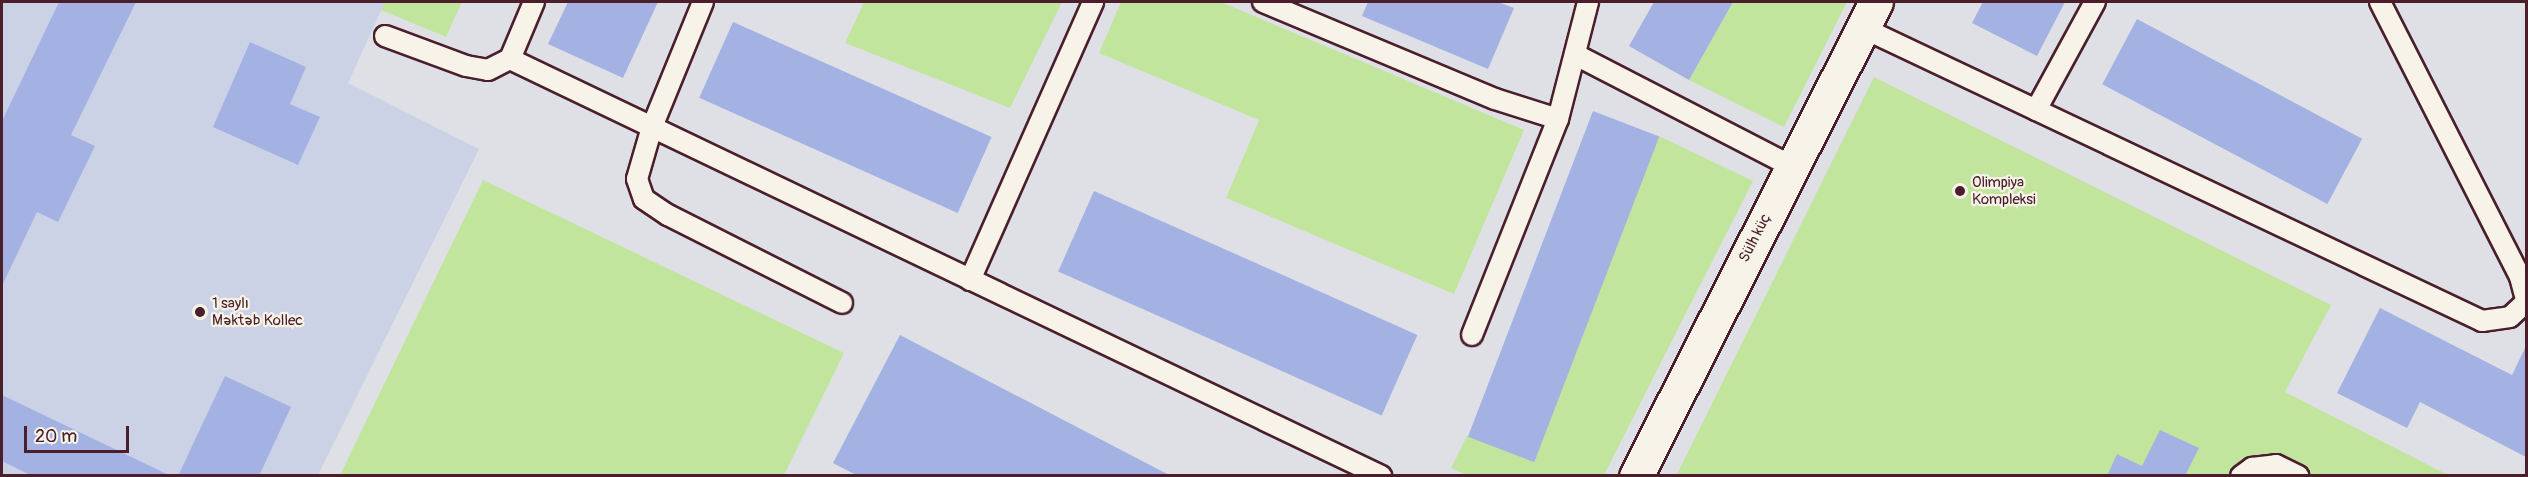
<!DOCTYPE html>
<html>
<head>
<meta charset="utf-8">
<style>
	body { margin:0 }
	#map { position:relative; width:2528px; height:477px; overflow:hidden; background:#dee0e6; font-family:Pangolin,sans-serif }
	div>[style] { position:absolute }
	.built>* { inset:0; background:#ccd2e5 }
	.green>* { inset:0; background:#c2e59e }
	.building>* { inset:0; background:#a3b2e2; transform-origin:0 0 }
	.roads { filter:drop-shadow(2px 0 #4a1f2b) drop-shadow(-2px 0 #4a1f2b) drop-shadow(0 2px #4a1f2b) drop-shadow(0 -2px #4a1f2b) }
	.lane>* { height:20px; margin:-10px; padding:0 10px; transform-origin:10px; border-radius:10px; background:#f7f3e8 }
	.street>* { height:33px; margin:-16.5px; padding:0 16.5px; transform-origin:16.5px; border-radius:16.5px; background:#f7f3e8 }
	.dots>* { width:16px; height:16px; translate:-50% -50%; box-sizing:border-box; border:3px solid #f7f3e8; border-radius:50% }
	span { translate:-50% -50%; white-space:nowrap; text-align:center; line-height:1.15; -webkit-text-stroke:4.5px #f7f3e8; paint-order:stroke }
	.poi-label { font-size:15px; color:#4a1f2b }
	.left { translate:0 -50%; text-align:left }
	.street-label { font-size:15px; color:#4a1f2b }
	.frame { position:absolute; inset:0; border:3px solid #4a1f2b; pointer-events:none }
	.scale { position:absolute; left:24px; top:426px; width:105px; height:27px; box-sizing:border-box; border:3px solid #4a1f2b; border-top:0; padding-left:8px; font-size:18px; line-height:21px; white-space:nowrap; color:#4a1f2b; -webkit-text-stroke:4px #f7f3e8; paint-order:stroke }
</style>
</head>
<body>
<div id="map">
	<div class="built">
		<i style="clip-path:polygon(2px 2px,385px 2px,348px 83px,479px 149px,318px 475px,2px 475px)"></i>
	</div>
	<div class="green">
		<i style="clip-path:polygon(385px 2px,462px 2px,446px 37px,381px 10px)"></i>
		<i style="clip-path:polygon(864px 2px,1062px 2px,1010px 108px,845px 43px)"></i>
		<i style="clip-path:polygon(1121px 2px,1221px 2px,1524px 130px,1454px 294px,1226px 198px,1259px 120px,1099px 53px)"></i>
		<i style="clip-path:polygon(1733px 2px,1847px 2px,1784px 127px,1689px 80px)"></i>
		<i style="clip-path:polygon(1874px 77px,2331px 305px,2285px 392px,2448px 475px,1676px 476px)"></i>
		<i style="clip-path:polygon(1659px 136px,1753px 181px,1604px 475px,1469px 476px,1451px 468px,1467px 436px,1533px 461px)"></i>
		<i style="clip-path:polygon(483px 180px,844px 353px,784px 475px,340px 475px)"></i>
	</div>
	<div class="building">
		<i style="clip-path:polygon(59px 2px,136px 2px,71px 135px,95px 146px,58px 222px,37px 212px,2px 286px,2px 121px)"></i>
		<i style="clip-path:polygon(568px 2px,658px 2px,623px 78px,548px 44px)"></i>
		<i style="clip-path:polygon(1368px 2px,1498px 2px,1514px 8px,1488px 69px,1362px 16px)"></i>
		<i style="clip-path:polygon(1654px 2px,1733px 2px,1689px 80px,1629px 46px)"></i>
		<i style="clip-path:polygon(1983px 2px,2065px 2px,2037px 56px,1972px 23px)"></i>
		<i style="left:2137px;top:19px;width:255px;height:74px;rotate:28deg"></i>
		<i style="left:733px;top:22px;width:283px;height:83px;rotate:24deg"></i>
		<i style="clip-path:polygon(250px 42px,306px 67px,290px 104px,320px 117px,298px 165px,213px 127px)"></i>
		<i style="left:1593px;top:111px;width:71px;height:349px;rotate:21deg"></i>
		<i style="left:1094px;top:191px;width:354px;height:88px;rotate:24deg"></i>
		<i style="clip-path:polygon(2380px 308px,2512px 375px,2526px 346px,2526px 457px,2420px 402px,2407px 428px,2337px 393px)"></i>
		<i style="clip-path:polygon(900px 335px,1171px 476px,858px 476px,833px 463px)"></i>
		<i style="clip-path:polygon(225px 376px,291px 407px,259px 476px,178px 476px)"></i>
		<i style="clip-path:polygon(2px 395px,171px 476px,32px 476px,2px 461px)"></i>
		<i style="clip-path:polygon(2160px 430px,2199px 448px,2185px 476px,2107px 476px,2117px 454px,2142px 466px)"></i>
	</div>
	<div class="roads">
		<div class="lane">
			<i style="left:703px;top:2px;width:135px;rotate:112.2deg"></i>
			<i style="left:652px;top:127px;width:54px;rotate:106.1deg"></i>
			<i style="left:637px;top:179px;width:21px;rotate:71deg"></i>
			<i style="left:644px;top:199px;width:29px;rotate:34deg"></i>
			<i style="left:668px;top:215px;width:195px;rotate:26.8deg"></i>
			<i style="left:1263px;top:2px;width:251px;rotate:22.7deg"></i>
			<i style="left:1495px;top:99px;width:66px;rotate:17.6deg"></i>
			<i style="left:2380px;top:2px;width:309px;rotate:63deg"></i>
			<i style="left:2520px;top:277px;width:23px;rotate:75deg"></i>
			<i style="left:1863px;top:28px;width:685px;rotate:25.33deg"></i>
			<i style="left:2482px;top:321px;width:28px;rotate:-8deg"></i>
			<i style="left:2510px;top:317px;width:22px;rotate:-43deg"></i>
			<i style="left:385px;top:36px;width:86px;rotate:20.3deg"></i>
			<i style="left:466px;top:66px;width:22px;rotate:10deg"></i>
			<i style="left:488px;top:70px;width:25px;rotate:-27deg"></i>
			<i style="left:510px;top:59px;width:62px;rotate:-67.2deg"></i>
			<i style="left:1576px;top:55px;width:242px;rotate:27.3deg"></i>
			<i style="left:510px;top:59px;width:966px;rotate:25.58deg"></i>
			<i style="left:2036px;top:110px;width:123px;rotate:-61.4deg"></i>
			<i style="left:970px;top:280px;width:304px;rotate:-66.1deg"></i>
			<i style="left:1472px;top:335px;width:232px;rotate:-68.3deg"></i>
			<i style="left:1558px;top:119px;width:121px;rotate:-75.6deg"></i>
			<i style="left:2241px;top:476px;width:14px;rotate:-36deg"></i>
			<i style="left:2252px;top:468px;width:24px;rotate:-7deg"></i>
			<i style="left:2276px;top:465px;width:25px;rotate:26deg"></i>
		</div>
		<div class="street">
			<i style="left:1636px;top:476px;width:531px;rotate:-63.15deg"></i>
		</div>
	</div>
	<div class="dots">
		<i style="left:1960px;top:191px;background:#4a1f2b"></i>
		<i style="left:200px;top:312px;background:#4a1f2b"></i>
	</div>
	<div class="poi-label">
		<span class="left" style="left:1972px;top:191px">Olimpiya<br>Kompleksi</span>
		<span class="left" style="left:212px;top:312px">1 saylı<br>Məktəb Kollec</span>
	</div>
	<div class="street-label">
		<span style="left:1755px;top:238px;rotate:-63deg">Sülh küç</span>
	</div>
	<div class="frame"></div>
	<div class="scale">20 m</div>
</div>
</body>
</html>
